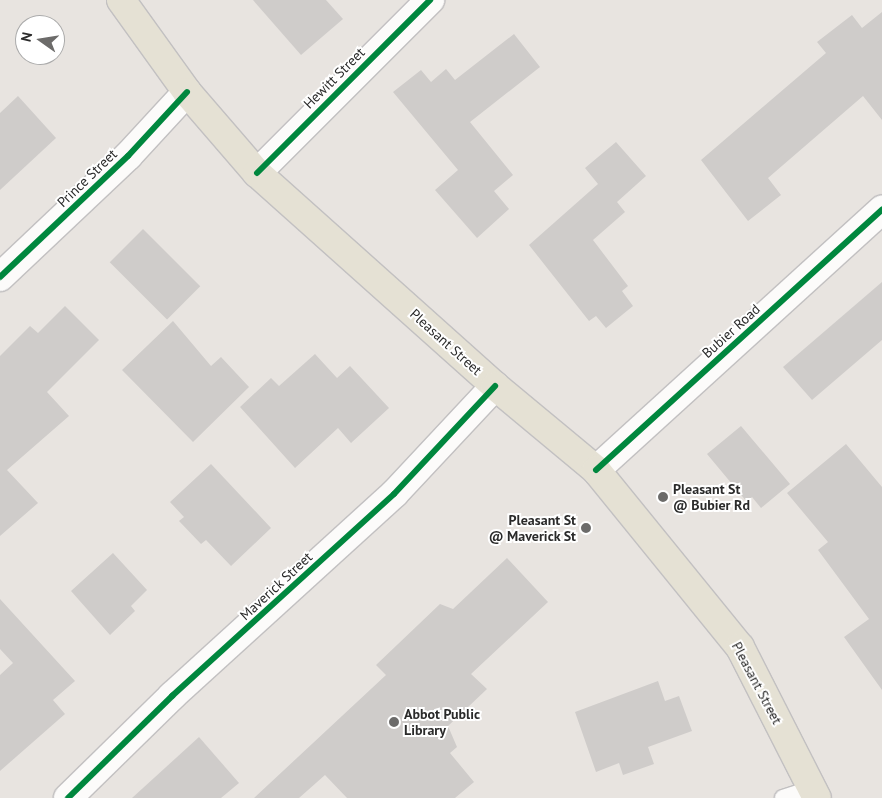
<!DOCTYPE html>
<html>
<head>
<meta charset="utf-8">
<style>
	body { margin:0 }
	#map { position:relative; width:882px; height:798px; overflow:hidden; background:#e8e4e0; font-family:"PT Sans",sans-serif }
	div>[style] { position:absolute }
	.building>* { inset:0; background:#cfccca; transform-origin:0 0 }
	.roads { filter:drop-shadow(1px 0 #c2c0c1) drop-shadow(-1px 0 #c2c0c1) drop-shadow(0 1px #c2c0c1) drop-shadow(0 -1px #c2c0c1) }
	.service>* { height:16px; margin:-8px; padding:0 8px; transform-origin:8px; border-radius:8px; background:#fcfbfa }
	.minor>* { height:28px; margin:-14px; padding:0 14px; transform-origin:14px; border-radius:14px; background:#fcfbfa }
	.primary>* { height:28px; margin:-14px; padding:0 14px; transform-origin:14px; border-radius:14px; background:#e5e1d4 }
	.cycleway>* { height:6px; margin:-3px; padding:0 3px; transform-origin:3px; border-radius:3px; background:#00873e }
	.dots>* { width:14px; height:14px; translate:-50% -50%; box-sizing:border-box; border:2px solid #fff; border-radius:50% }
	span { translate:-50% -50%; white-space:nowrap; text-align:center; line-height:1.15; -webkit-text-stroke:4px #fff; paint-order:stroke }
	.street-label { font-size:14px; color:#2a2a2a }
	.poi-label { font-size:14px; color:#2a2a2a; font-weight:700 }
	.left { translate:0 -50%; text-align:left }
	.right { translate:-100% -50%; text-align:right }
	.north { position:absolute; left:15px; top:15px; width:50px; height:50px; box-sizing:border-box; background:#fff; border:1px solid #aaa; border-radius:50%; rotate:283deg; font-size:14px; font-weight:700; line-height:20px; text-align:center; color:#2a2a2a }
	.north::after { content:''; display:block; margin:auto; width:18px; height:22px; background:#6c6b6a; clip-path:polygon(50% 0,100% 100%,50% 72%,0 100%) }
</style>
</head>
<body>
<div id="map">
	<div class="building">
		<i style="clip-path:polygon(253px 0,326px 0,343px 19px,301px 55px)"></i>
		<i style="clip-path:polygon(882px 12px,882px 120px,863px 96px,768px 178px,781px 195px,748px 221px,701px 160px,826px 53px,817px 42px,852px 15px,862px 28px)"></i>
		<i style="clip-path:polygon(514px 34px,540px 67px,470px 122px,513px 175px,494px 191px,509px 209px,477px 238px,435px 190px,458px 170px,393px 92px,421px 70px,431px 82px,446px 69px,455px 80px)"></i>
		<i style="clip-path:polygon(18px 96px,56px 138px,0 190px,0 113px)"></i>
		<i style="clip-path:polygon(616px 142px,646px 176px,617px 202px,625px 212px,593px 240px,628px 286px,622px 291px,633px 306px,606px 328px,596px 316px,589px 321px,529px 245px,598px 184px,585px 168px)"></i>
		<i style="left:143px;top:229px;width:81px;height:47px;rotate:45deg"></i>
		<i style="clip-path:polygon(882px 282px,882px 340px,812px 400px,783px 367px)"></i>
		<i style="clip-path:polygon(65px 306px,99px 340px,47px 392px,69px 416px,7px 470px,38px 503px,0 536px,0 356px,30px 326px,38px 333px)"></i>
		<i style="clip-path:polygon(173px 321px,211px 366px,221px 357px,249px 387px,193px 442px,122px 370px)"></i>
		<i style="clip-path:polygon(315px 354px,337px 378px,350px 366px,389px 408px,351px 443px,338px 428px,295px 468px,240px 407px,271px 378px,279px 386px)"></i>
		<i style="clip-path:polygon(741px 426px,790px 484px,761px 508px,752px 497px,747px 502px,707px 454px)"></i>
		<i style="clip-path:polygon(846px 444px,882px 487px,882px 690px,844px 637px,869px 619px,818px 550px,828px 542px,787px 493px)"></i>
		<i style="clip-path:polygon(211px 464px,271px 528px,231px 566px,206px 540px,201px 544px,179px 521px,184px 517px,170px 502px)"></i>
		<i style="clip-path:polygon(113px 553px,147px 590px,131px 606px,135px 611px,110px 635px,71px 591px)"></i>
		<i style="clip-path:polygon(507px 558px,548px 602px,471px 674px,487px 689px,448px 726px,457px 747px,450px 753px,474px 782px,455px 798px,347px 798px,325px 775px,299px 798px,254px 798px,386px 675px,376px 665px,440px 604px,453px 609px)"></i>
		<i style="clip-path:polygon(0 599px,75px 681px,53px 700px,65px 714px,0 771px,0 675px,13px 663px,0 649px)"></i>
		<i style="clip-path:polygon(658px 681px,665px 701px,679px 696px,692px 731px,648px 747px,654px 764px,623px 775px,619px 763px,596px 772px,575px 712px)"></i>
		<i style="clip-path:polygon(199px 737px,239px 783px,221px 798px,132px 798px)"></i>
	</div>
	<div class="roads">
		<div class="service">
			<i style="left:783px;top:798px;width:32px;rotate:-18deg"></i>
		</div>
		<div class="minor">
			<i style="left:257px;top:173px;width:245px;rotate:-45deg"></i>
			<i style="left:0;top:277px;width:176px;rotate:-43.4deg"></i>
			<i style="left:128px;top:156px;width:87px;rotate:-47.3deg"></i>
			<i style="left:596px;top:470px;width:387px;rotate:-42.3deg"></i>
			<i style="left:68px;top:798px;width:146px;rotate:-44.4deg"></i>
			<i style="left:172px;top:696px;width:300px;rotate:-42.3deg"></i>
			<i style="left:394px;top:494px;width:148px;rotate:-46.9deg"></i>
		</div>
		<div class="primary">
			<i style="left:121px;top:0;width:113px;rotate:54.3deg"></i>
			<i style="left:187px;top:92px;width:107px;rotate:49.2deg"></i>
			<i style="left:257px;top:173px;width:319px;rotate:41.8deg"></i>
			<i style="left:495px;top:386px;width:131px;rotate:39.7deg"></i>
			<i style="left:596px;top:470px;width:228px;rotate:50.9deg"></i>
			<i style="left:740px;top:647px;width:169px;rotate:63deg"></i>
		</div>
	</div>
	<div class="cycleway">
		<i style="left:257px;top:173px;width:245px;rotate:-45deg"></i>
		<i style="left:0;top:277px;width:176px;rotate:-43.4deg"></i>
		<i style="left:128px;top:156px;width:87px;rotate:-47.3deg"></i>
		<i style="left:596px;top:470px;width:387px;rotate:-42.3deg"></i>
		<i style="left:68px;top:798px;width:146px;rotate:-44.4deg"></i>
		<i style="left:172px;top:696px;width:300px;rotate:-42.3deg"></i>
		<i style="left:394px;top:494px;width:148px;rotate:-46.9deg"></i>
	</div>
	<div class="dots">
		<i style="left:663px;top:497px;background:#6c6b6a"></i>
		<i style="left:586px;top:528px;background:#6c6b6a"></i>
		<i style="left:394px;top:722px;background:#6c6b6a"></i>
	</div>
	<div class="street-label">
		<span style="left:334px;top:78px;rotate:-45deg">Hewitt Street</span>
		<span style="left:87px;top:178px;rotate:-44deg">Prince Street</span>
		<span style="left:731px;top:331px;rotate:-42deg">Bubier Road</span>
		<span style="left:446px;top:342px;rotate:42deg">Pleasant Street</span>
		<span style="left:276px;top:586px;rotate:-43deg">Maverick Street</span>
		<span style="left:757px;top:683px;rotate:62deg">Pleasant Street</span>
	</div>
	<div class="poi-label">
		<span class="left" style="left:673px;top:497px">Pleasant St<br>@ Bubier Rd</span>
		<span class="right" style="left:576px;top:528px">Pleasant St<br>@ Maverick St</span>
		<span class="left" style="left:404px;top:722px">Abbot Public<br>Library</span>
	</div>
	<div class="north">N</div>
</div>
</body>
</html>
